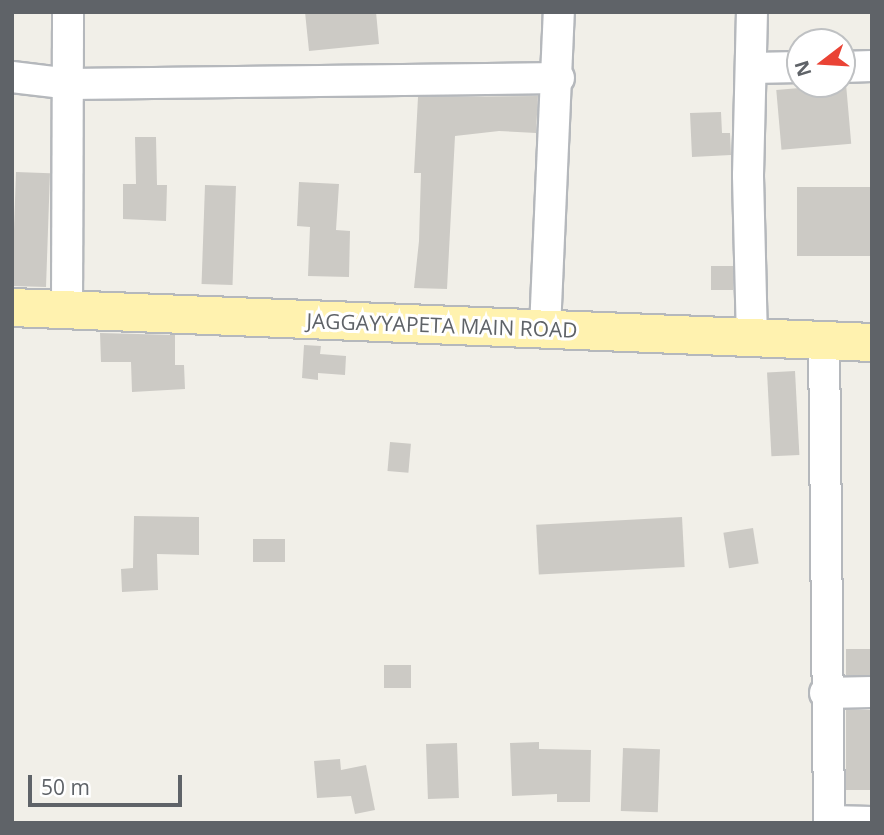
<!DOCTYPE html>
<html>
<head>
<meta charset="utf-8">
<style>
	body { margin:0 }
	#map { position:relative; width:884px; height:835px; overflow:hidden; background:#f1efe8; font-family:"Open Sans",sans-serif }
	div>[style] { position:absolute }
	.building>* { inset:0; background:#cccac5; transform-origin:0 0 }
	.roads { filter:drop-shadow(2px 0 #b5b8bc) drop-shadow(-2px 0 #b5b8bc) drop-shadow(0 2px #b5b8bc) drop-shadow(0 -2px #b5b8bc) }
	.minor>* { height:30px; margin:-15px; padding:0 15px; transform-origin:15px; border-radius:15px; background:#fff }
	.major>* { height:37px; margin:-18.5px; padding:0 18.5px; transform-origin:18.5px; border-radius:18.5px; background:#fff2af }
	span { translate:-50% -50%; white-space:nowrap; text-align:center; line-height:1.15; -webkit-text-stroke:6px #fff; paint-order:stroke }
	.street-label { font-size:21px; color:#5f6368 }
	.frame { position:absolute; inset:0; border:14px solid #5f6368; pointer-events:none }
	.north { position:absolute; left:786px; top:28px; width:70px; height:70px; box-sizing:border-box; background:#fff; border:2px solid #bfc1c3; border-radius:50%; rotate:253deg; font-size:19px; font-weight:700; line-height:28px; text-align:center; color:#5f6368 }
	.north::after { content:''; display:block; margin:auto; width:24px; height:32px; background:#ea4335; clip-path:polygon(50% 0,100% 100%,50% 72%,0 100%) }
	.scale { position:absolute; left:28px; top:775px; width:154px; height:32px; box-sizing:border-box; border:4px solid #5f6368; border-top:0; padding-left:9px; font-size:21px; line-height:24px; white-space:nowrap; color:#5f6368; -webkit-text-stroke:5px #fff; paint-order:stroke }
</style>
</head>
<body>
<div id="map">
	<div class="building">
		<i style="clip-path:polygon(305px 12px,376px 12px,379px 44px,309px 51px)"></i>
		<i style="left:846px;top:84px;width:60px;height:70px;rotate:85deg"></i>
		<i style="clip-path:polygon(538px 96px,536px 133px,499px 131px,455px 136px,447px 289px,414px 288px,419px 241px,421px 173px,414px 173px,418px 97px)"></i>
		<i style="clip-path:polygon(721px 112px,722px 133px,730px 133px,731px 155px,692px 157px,690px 113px)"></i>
		<i style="clip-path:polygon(135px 137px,156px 137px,157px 185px,167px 185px,166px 221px,123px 219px,123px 184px,136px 184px)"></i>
		<i style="left:16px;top:172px;width:34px;height:114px;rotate:2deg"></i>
		<i style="clip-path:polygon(299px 182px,339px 184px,336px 230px,350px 231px,349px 277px,308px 276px,310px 227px,297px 226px)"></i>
		<i style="left:205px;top:185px;width:31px;height:99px;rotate:2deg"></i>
		<i style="left:872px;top:187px;width:69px;height:75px;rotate:90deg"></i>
		<i style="left:733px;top:266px;width:24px;height:22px;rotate:90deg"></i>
		<i style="clip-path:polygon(100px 333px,175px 335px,175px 365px,184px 365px,185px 389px,132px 392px,131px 362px,101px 362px)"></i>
		<i style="clip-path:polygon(304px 345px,321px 346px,320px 354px,346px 356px,345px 375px,318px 373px,318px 380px,302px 378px)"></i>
		<i style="left:795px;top:371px;width:84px;height:28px;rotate:87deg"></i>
		<i style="left:390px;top:442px;width:21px;height:29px;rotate:5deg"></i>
		<i style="clip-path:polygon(134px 516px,199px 517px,199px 555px,157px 554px,158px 590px,122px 592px,121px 569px,133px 568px)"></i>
		<i style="left:682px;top:517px;width:50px;height:146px;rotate:87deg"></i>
		<i style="left:753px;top:528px;width:36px;height:30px;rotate:81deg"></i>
		<i style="left:253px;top:539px;width:32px;height:23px"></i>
		<i style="left:872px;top:649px;width:26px;height:26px;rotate:90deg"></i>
		<i style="left:384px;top:665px;width:27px;height:23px"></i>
		<i style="left:846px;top:710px;width:26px;height:80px"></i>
		<i style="clip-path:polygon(539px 742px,539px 749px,591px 750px,590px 802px,557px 802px,557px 794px,512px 796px,510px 743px)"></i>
		<i style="left:457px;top:743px;width:55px;height:31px;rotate:88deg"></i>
		<i style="left:623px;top:748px;width:37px;height:63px;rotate:2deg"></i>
		<i style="clip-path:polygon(340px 759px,341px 770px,366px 765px,375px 810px,355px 814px,351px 796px,317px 798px,314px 761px)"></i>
	</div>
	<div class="roads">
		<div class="minor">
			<i style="left:842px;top:67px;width:30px;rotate:-2deg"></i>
			<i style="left:752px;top:68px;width:48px;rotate:-1.2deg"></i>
			<i style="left:12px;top:77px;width:58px;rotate:6.9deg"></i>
			<i style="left:70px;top:84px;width:489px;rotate:-0.7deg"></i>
			<i style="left:67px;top:309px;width:297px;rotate:-89.8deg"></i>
			<i style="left:545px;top:329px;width:317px;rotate:-87.5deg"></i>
			<i style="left:752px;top:340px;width:165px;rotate:-91.4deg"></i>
			<i style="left:748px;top:175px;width:163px;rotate:-88.6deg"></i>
			<i style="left:824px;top:340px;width:483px;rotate:89.4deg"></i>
			<i style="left:825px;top:693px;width:47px;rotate:-1.2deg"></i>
			<i style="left:829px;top:821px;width:43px;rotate:1.3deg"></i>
		</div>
		<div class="major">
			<i style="left:12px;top:307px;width:861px;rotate:2.33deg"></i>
		</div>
	</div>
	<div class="street-label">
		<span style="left:442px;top:325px;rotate:2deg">JAGGAYYAPETA MAIN ROAD</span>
	</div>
	<div class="frame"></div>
	<div class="north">N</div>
	<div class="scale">50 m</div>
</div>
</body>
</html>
